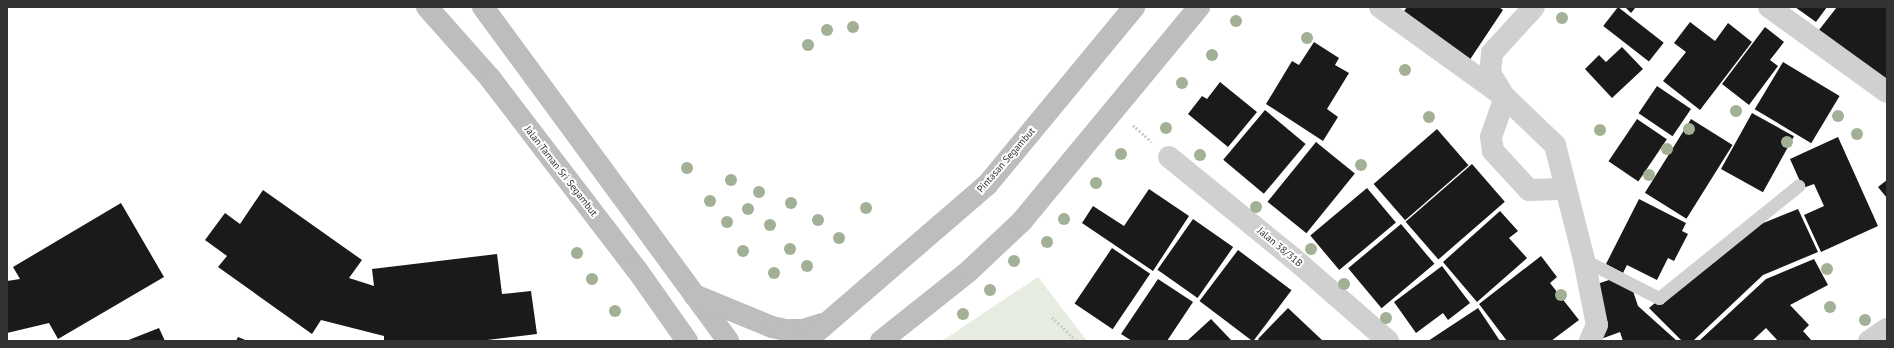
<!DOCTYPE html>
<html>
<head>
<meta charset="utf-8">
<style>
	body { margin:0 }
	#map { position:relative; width:1894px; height:348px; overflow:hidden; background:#fff; font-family:"PT Sans",sans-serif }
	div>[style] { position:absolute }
	.green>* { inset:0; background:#e6ecdf }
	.building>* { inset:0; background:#1a1a1a; transform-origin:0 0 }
	.path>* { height:2.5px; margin-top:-1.25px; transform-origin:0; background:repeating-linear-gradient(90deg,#cdcdcd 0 2px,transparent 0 4px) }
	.lane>* { height:13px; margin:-6.5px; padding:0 6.5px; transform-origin:6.5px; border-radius:6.5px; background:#d0d0d0 }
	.street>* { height:22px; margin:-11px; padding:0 11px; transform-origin:11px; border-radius:11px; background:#d0d0d0 }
	.secondary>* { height:22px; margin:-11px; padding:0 11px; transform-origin:11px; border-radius:11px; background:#bdbdbd }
	.trees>* { width:12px; height:12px; margin:-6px; border-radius:50%; background:#a2b095 }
	span { translate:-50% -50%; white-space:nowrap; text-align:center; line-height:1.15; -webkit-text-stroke:4px #fff; paint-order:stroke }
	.street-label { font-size:10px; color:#333 }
	.frame { position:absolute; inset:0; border:8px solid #333; pointer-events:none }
</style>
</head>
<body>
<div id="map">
	<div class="green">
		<i style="clip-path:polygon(1038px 277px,1087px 341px,942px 341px)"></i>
	</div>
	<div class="building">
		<i style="clip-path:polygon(1407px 7px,1499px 7px,1503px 10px,1469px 61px,1402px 14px)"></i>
		<i style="left:1618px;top:7px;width:58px;height:24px;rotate:38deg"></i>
		<i style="clip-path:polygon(1625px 7px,1636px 7px,1631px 13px)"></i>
		<i style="clip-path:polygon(1795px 7px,1827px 7px,1816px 22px)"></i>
		<i style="clip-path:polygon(1837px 7px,1887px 7px,1887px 84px,1819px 30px)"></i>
		<i style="clip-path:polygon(1690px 22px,1715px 41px,1728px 23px,1752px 42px,1700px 110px,1663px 81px,1686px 52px,1674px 43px)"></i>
		<i style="clip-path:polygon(1765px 27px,1784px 42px,1770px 60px,1778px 66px,1749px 105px,1722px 84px)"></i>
		<i style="clip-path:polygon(1314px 42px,1339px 58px,1335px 65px,1349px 73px,1327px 109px,1338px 117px,1323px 141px,1266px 104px,1292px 61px,1299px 65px)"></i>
		<i style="clip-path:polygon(1622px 47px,1643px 69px,1612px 98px,1585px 69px,1599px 55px,1606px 62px)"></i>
		<i style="left:1783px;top:62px;width:66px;height:55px;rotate:31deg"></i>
		<i style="clip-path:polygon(1220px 82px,1257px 112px,1228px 147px,1188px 114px,1202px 96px,1207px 99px)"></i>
		<i style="left:1657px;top:86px;width:41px;height:33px;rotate:34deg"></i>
		<i style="left:1265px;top:110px;width:53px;height:65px;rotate:40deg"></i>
		<i style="left:1752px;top:113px;width:48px;height:64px;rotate:29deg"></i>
		<i style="left:1637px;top:119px;width:36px;height:51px;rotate:34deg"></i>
		<i style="left:1691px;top:119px;width:49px;height:87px;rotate:32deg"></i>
		<i style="left:1437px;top:129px;width:48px;height:84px;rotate:49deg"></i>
		<i style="clip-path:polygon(1838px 137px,1878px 226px,1821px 252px,1804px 215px,1824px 206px,1814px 184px,1803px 188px,1790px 159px)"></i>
		<i style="left:1316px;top:142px;width:50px;height:77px;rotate:39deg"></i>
		<i style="left:1472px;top:164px;width:50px;height:88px;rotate:49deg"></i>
		<i style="clip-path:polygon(1887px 180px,1887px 198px,1878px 187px)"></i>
		<i style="left:1367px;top:188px;width:45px;height:74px;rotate:50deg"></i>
		<i style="clip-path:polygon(1149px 189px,1189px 216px,1153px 271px,1082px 223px,1093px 206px,1124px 226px)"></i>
		<i style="clip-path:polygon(263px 190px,362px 260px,349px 278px,374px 286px,372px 269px,497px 254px,502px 294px,531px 291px,537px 334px,479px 341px,384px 341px,384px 336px,321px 320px,312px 334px,218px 267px,227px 256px,205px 240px,225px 213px,240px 224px)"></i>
		<i style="clip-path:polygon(1639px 199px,1686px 223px,1682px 231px,1688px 234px,1674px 261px,1668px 258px,1657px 280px,1627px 265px,1623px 273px,1606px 264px)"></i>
		<i style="clip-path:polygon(121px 203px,164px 277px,58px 339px,49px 323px,7px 333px,7px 281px,20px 279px,13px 267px)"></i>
		<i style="clip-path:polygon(1798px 209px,1818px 252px,1763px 275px,1693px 341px,1682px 341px,1649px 308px,1741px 232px)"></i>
		<i style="clip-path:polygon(1500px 211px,1518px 231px,1509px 238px,1527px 258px,1477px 302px,1443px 262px)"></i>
		<i style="left:1193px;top:219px;width:49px;height:62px;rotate:35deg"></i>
		<i style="left:1401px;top:224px;width:52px;height:69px;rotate:50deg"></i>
		<i style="left:1112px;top:248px;width:46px;height:67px;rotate:34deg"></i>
		<i style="left:1238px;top:250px;width:67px;height:64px;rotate:37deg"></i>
		<i style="clip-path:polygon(1541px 256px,1557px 277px,1550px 283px,1579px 320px,1551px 341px,1507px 341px,1479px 304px)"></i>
		<i style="clip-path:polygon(1814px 259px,1828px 285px,1790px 305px,1809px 325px,1803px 331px,1812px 341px,1778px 341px,1766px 328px,1752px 341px,1699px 341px,1766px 279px)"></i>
		<i style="clip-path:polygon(1442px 266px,1470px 303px,1448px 320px,1443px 313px,1416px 333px,1394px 302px)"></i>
		<i style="clip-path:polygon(1615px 278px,1633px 291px,1638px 306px,1677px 341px,1623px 341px,1620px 332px,1601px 339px,1594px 285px)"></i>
		<i style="clip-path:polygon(1158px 279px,1193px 302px,1167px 341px,1132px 341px,1121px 334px)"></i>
		<i style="clip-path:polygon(1288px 308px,1323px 341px,1260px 341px,1258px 339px)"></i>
		<i style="clip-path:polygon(1478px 308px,1500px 341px,1428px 341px)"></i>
		<i style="clip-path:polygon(1211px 319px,1232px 341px,1187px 341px)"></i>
		<i style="clip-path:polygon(159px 328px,165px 341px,126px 341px)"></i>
		<i style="clip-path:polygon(238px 337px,248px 341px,236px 341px)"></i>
	</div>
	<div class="path">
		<i style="left:1133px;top:125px;width:25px;rotate:42deg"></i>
		<i style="left:1052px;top:317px;width:35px;rotate:44deg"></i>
	</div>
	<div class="lane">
		<i style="left:1584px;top:260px;width:84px;rotate:26.9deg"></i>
		<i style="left:1659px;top:298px;width:179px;rotate:-38.9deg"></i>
	</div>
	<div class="street">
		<i style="left:1380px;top:7px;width:154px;rotate:35.8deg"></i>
		<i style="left:1505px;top:97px;width:69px;rotate:43.8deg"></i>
		<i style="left:1555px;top:145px;width:119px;rotate:75.8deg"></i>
		<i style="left:1584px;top:260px;width:66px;rotate:78.7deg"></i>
		<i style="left:1597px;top:325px;width:17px;rotate:114deg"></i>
		<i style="left:1769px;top:7px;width:145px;rotate:35.8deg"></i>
		<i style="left:1502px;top:93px;width:23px;rotate:-121deg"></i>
		<i style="left:1490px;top:73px;width:20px;rotate:-84deg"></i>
		<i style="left:1492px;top:53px;width:62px;rotate:-47.6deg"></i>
		<i style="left:1505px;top:97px;width:42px;rotate:109.3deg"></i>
		<i style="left:1491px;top:137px;width:14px;rotate:82deg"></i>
		<i style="left:1493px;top:151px;width:53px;rotate:47.3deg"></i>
		<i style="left:1529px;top:190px;width:37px;rotate:-2deg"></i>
		<i style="left:1169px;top:157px;width:160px;rotate:39.2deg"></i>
		<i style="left:1293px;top:258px;width:126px;rotate:41.1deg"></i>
		<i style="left:1869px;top:341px;width:22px;rotate:-34deg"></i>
	</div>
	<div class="secondary">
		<i style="left:427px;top:7px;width:95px;rotate:48.4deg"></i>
		<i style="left:490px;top:78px;width:242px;rotate:52.6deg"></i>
		<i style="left:637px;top:270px;width:87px;rotate:54.8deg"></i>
		<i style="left:483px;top:7px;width:414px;rotate:53.7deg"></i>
		<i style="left:694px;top:295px;width:84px;rotate:22.3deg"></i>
		<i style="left:772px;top:327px;width:14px;rotate:12deg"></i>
		<i style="left:786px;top:330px;width:17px"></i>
		<i style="left:803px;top:330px;width:21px;rotate:-17deg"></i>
		<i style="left:806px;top:341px;width:239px;rotate:-40.8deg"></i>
		<i style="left:987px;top:185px;width:231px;rotate:-50.4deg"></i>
		<i style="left:881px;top:341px;width:112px;rotate:-38.5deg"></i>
		<i style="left:969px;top:271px;width:73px;rotate:-43.3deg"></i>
		<i style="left:1022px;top:221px;width:278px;rotate:-50.4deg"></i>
	</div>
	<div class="trees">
		<i style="left:1562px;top:18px"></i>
		<i style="left:1236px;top:21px"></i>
		<i style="left:853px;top:27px"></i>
		<i style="left:827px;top:30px"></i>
		<i style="left:1307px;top:38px"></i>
		<i style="left:808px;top:45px"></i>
		<i style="left:1212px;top:55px"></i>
		<i style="left:1405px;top:70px"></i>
		<i style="left:1182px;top:83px"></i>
		<i style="left:1736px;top:111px"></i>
		<i style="left:1838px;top:116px"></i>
		<i style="left:1429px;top:117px"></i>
		<i style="left:1166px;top:128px"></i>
		<i style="left:1689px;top:129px"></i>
		<i style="left:1600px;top:130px"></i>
		<i style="left:1857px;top:134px"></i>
		<i style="left:1787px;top:142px"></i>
		<i style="left:1667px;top:149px"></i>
		<i style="left:1121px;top:154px"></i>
		<i style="left:1200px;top:155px"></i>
		<i style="left:1361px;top:165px"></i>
		<i style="left:687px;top:168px"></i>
		<i style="left:1649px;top:175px"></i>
		<i style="left:731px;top:180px"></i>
		<i style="left:1096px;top:183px"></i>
		<i style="left:759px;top:192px"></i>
		<i style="left:710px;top:201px"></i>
		<i style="left:791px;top:203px"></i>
		<i style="left:1256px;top:207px"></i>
		<i style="left:866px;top:208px"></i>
		<i style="left:748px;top:209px"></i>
		<i style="left:1064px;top:219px"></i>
		<i style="left:818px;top:220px"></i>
		<i style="left:727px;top:222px"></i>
		<i style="left:770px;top:225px"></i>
		<i style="left:839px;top:238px"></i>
		<i style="left:1047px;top:242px"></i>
		<i style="left:790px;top:249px"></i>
		<i style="left:1311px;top:249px"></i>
		<i style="left:743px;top:251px"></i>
		<i style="left:577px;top:253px"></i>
		<i style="left:1014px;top:261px"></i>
		<i style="left:807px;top:266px"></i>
		<i style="left:1827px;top:269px"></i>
		<i style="left:774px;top:273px"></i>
		<i style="left:592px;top:279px"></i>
		<i style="left:1344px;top:284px"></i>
		<i style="left:990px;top:290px"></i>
		<i style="left:1561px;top:295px"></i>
		<i style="left:1830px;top:307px"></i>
		<i style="left:615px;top:311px"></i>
		<i style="left:963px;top:314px"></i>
		<i style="left:1386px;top:318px"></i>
		<i style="left:1865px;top:320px"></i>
	</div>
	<div class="street-label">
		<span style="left:1006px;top:160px;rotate:-49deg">Pintasan Segambut</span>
		<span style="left:561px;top:171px;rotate:52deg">Jalan Taman Sri Segambut</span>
		<span style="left:1280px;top:247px;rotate:40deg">Jalan 38/31B</span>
	</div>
	<div class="frame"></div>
</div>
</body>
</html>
